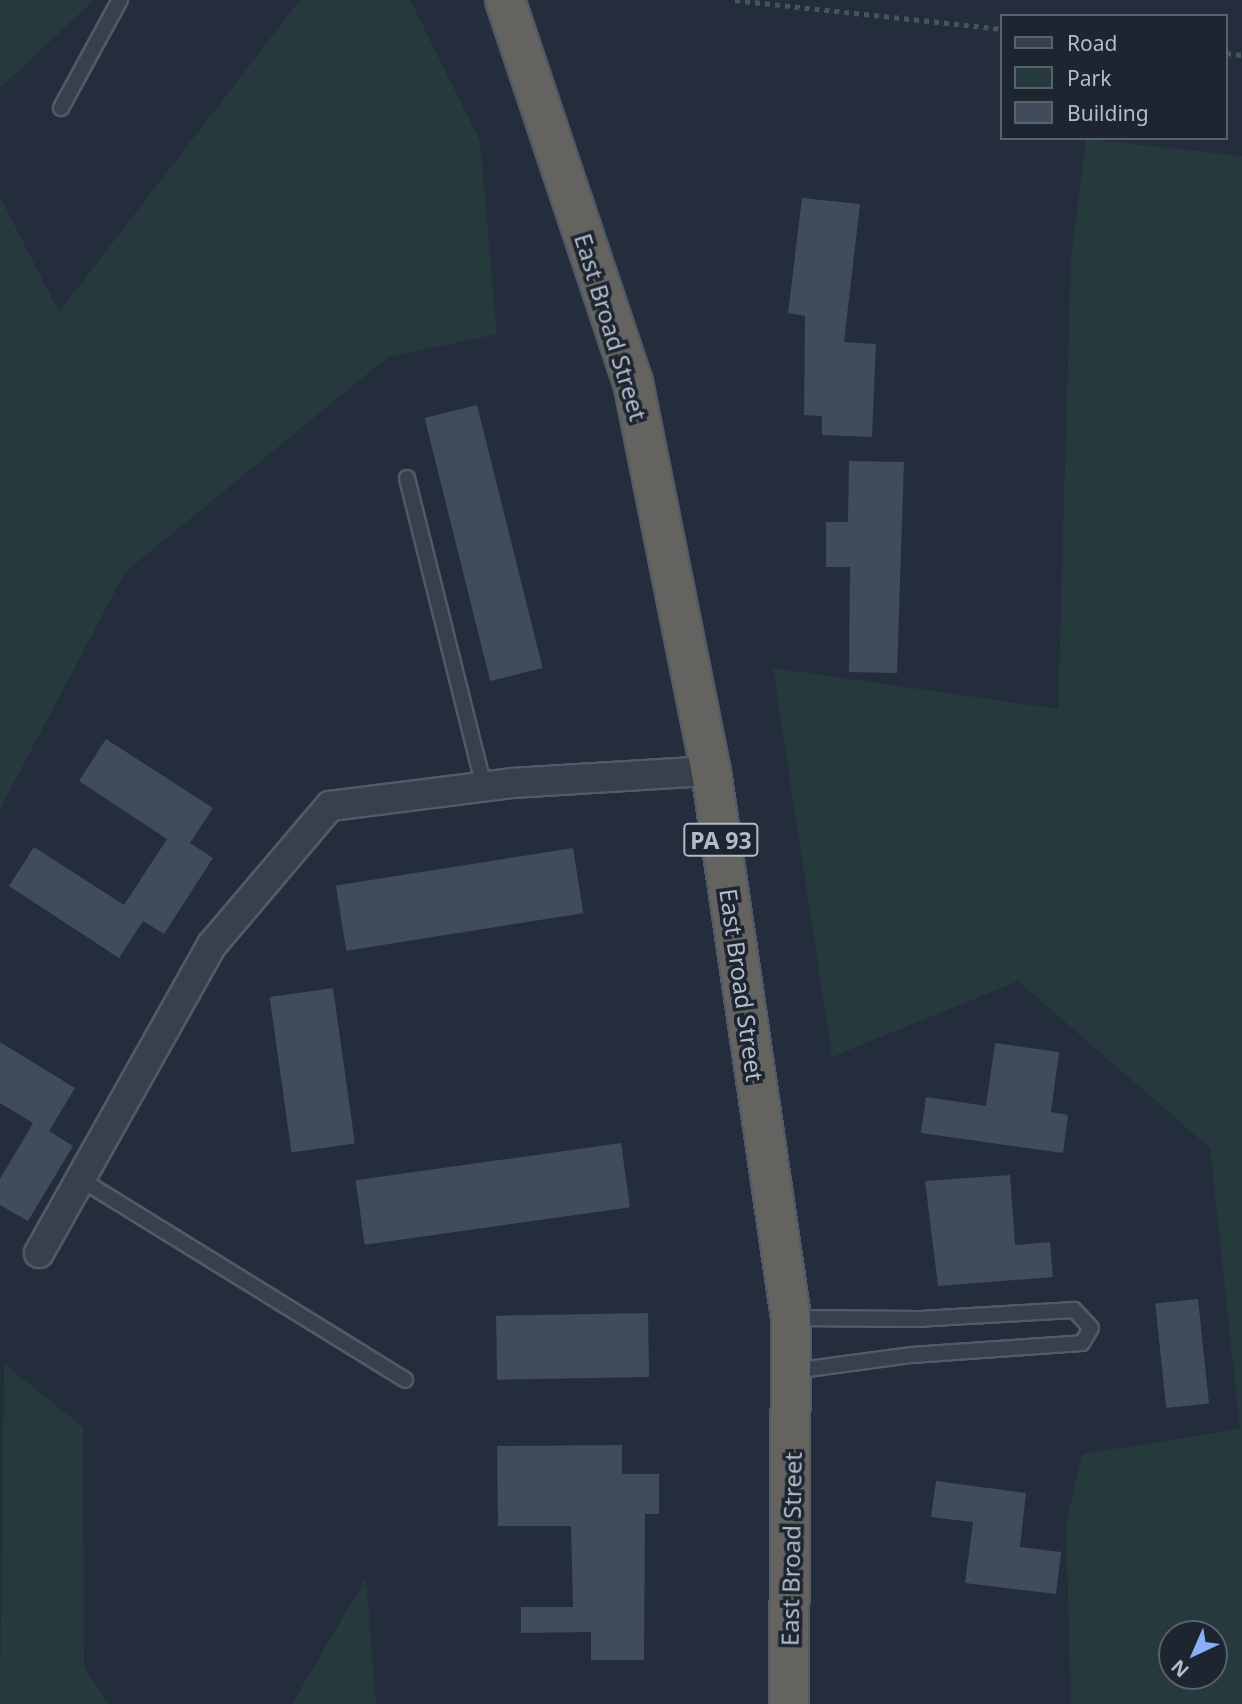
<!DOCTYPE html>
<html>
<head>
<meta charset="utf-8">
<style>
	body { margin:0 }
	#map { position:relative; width:1242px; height:1704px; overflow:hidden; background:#242d3c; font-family:"Noto Sans",sans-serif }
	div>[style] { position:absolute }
	.green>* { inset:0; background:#263a3d }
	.building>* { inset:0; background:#404b5b; transform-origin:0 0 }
	.path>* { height:4.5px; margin-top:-2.25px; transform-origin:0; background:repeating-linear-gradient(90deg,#43575b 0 5px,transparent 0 10px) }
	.roads { filter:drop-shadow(2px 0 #525a67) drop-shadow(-2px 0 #525a67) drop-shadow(0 2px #525a67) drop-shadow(0 -2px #525a67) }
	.service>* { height:14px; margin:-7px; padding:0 7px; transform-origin:7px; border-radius:7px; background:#37404d }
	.minor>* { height:28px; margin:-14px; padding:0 14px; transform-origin:14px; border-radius:14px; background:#37404d }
	.trunk>* { height:38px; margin:-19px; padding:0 19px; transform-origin:19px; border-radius:19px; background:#646360 }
	span { translate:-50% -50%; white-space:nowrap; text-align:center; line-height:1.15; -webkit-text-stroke:7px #1d2531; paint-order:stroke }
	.shield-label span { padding:2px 5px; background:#1d2531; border:2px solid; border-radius:5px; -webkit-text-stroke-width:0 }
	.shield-label { font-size:23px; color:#b3bac8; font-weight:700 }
	.street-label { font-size:24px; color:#b3bac8 }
	.legend { position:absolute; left:1000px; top:14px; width:228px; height:126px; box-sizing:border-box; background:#1d2531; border:2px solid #59616d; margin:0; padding:9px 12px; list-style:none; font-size:21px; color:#b3bac8 }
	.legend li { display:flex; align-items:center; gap:14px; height:35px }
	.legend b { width:35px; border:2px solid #59616d }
	.north { position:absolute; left:1158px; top:1620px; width:70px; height:70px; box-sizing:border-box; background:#1d2531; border:2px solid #59616d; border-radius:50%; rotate:224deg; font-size:19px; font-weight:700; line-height:28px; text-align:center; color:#b3bac8 }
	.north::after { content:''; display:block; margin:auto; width:24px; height:32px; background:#89b0f7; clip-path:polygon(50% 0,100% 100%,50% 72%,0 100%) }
</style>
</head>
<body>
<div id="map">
	<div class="green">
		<i style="clip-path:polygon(0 0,94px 0,0 88px)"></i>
		<i style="clip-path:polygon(300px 0,410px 0,480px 141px,497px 334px,388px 357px,125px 572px,0 809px,0 197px,59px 312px)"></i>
		<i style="clip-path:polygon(evenodd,1086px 139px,1242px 156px,1242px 1704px,1071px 1704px,1066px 1524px,1082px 1454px,1240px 1429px,1210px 1148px,1018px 981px,832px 1057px,773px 668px,1058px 709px,1071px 258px,1086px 139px,1214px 1634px,1214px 1676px,1172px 1676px,1172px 1634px,1214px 1634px)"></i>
		<i style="clip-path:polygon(4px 1364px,83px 1427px,84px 1667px,109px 1704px,0 1704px)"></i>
		<i style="clip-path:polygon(366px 1578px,376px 1704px,292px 1704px)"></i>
	</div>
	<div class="building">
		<i style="clip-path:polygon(802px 198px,860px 204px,844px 342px,876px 344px,872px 437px,822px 435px,822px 416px,804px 415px,805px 316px,788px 313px)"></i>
		<i style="left:477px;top:405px;width:271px;height:54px;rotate:76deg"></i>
		<i style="clip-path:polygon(849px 461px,904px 462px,897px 673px,849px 672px,850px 567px,826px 567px,826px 522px,848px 522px)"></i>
		<i style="clip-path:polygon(106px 739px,213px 808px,190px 843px,213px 858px,164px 934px,143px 921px,119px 958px,9px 886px,34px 847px,124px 905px,167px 839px,79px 781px)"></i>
		<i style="left:573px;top:848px;width:66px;height:240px;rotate:81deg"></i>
		<i style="left:333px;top:988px;width:157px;height:64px;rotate:82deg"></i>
		<i style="clip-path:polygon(0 1042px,75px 1088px,49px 1131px,73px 1146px,28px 1221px,0 1205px,0 1179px,33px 1123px,0 1103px)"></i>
		<i style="clip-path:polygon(995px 1043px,1059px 1052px,1051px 1112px,1068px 1115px,1063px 1153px,921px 1133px,926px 1097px,986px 1106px)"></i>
		<i style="left:621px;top:1143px;width:65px;height:268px;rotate:82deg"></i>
		<i style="clip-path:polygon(1010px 1175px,1015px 1245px,1050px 1242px,1053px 1277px,938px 1286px,925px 1181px)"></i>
		<i style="left:1198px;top:1299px;width:105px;height:43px;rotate:84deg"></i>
		<i style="left:648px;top:1313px;width:64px;height:152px;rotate:89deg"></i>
		<i style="clip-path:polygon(622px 1445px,622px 1474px,659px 1474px,659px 1514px,645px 1514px,644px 1660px,591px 1660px,591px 1632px,521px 1633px,521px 1607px,573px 1607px,571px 1526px,498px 1526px,497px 1446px)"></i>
		<i style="clip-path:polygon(936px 1481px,1026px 1493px,1020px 1547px,1061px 1552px,1056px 1594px,965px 1583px,973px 1522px,931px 1517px)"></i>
	</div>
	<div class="path">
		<i style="left:735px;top:0;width:269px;rotate:6.2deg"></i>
		<i style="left:1226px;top:53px;width:16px;rotate:7deg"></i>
	</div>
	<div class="roads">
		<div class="service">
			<i style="left:61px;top:108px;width:123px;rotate:-61.4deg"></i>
			<i style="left:407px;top:478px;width:318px;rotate:76deg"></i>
			<i style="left:80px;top:1179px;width:382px;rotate:31.7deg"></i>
			<i style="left:793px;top:1371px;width:120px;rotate:-7.7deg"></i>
			<i style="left:912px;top:1355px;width:170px;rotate:-4deg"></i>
			<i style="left:1082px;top:1343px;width:17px;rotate:-59deg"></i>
			<i style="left:1091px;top:1328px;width:25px;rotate:-133deg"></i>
			<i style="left:1074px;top:1310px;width:154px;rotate:176.7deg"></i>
			<i style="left:920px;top:1319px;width:126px;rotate:-179.5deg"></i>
		</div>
		<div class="minor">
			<i style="left:39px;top:1253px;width:353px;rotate:-60.7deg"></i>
			<i style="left:212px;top:945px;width:182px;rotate:-49.7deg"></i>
			<i style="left:330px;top:806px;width:183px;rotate:-7.2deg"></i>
			<i style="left:512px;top:783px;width:199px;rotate:-3.5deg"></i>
		</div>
		<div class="trunk">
			<i style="left:505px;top:0;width:403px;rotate:71.5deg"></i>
			<i style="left:633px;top:382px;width:397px;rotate:78.7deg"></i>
			<i style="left:711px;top:771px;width:553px;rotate:81.68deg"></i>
			<i style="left:791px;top:1318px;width:386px;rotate:90.3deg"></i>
		</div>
	</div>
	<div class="shield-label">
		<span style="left:721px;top:840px">PA 93</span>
	</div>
	<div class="street-label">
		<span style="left:611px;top:327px;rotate:73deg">East Broad Street</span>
		<span style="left:742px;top:985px;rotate:82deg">East Broad Street</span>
		<span style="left:791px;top:1549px;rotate:-89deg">East Broad Street</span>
	</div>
	<ul class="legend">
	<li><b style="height:9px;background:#37404d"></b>Road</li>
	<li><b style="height:19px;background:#263a3d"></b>Park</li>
	<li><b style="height:19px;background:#404b5b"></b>Building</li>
	</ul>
	<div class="north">N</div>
</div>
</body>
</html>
